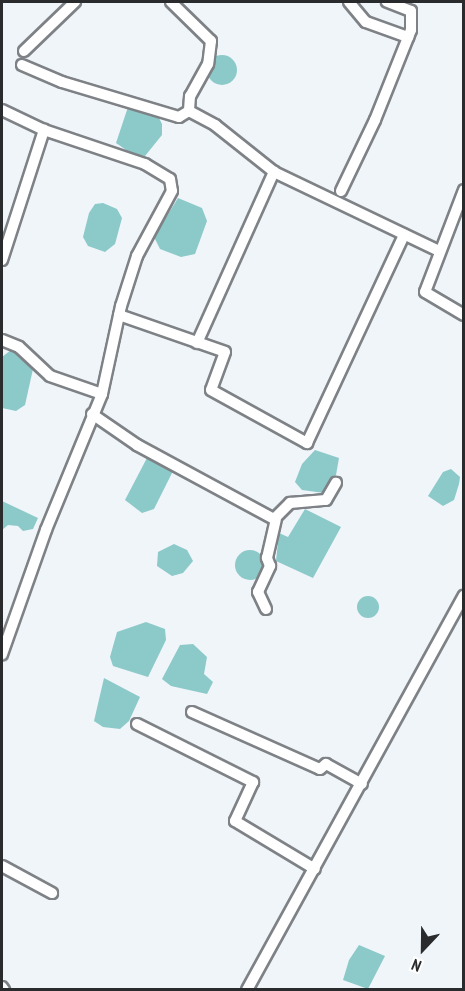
<!DOCTYPE html>
<html>
<head>
<meta charset="utf-8">
<style>
	body { margin:0 }
	#map { position:relative; width:465px; height:991px; overflow:hidden; background:#f0f5f9; font-family:"PT Sans Narrow",sans-serif }
	div>[style] { position:absolute }
	.water>* { inset:0; background:#8cc9c9 }
	.round { border-radius:50% }
	.roads { filter:drop-shadow(2px 0 #7e8286) drop-shadow(-2px 0 #7e8286) drop-shadow(0 2px #7e8286) drop-shadow(0 -2px #7e8286) }
	.minor>* { height:10px; margin:-5px; padding:0 5px; transform-origin:5px; border-radius:5px; background:#fff }
	span { translate:-50% -50%; white-space:nowrap; text-align:center; line-height:1.15; -webkit-text-stroke:6px #fff; paint-order:stroke }
	.frame { position:absolute; inset:0; border:3px solid #292b2c; pointer-events:none }
	.north { position:absolute; left:393px; top:919px; width:60px; height:60px; -webkit-text-stroke:4px #fff; paint-order:stroke; rotate:202deg; font-size:16px; font-weight:700; line-height:24px; text-align:center; color:#292b2c }
	.north::after { content:''; display:block; margin:auto; width:21px; height:27px; background:#292b2c; clip-path:polygon(50% 0,100% 100%,50% 72%,0 100%) }
</style>
</head>
<body>
<div id="map">
	<div class="water">
		<i class="round" style="left:207px;top:55px;width:30px;height:30px"></i>
		<i style="clip-path:polygon(128px 107px,158px 116px,162px 124px,162px 135px,145px 156px,132px 154px,116px 143px)"></i>
		<i style="clip-path:polygon(178px 198px,202px 208px,207px 221px,195px 254px,181px 257px,160px 249px,154px 237px)"></i>
		<i style="clip-path:polygon(103px 203px,117px 209px,122px 218px,115px 244px,105px 252px,88px 246px,83px 237px,89px 213px,95px 204px)"></i>
		<i style="clip-path:polygon(11px 350px,24px 357px,33px 369px,25px 405px,16px 411px,2px 408px,2px 357px)"></i>
		<i style="clip-path:polygon(315px 450px,339px 458px,336px 475px,324px 493px,302px 490px,295px 482px,302px 464px)"></i>
		<i style="clip-path:polygon(148px 456px,169px 465px,173px 471px,154px 509px,142px 513px,125px 500px)"></i>
		<i style="clip-path:polygon(451px 469px,460px 477px,459px 484px,454px 500px,443px 506px,428px 496px,443px 472px)"></i>
		<i style="clip-path:polygon(2px 501px,38px 518px,33px 529px,23px 531px,18px 526px,8px 525px,2px 530px)"></i>
		<i style="clip-path:polygon(305px 509px,341px 527px,313px 578px,276px 561px,279px 533px,288px 537px)"></i>
		<i style="clip-path:polygon(174px 544px,187px 550px,193px 561px,183px 573px,172px 576px,157px 566px,158px 552px)"></i>
		<i class="round" style="left:235px;top:550px;width:30px;height:30px"></i>
		<i class="round" style="left:357px;top:596px;width:22px;height:22px"></i>
		<i style="clip-path:polygon(146px 622px,165px 629px,166px 640px,148px 677px,113px 666px,110px 657px,117px 632px)"></i>
		<i style="clip-path:polygon(193px 644px,207px 657px,204px 674px,213px 682px,207px 694px,171px 686px,162px 679px,180px 645px)"></i>
		<i style="clip-path:polygon(104px 678px,140px 697px,129px 721px,120px 729px,103px 727px,94px 721px)"></i>
		<i style="clip-path:polygon(359px 945px,385px 956px,368px 989px,343px 980px,349px 960px)"></i>
	</div>
	<div class="roads">
		<div class="minor">
			<i style="left:171px;top:2px;width:56px;rotate:44.3deg"></i>
			<i style="left:211px;top:41px;width:23px;rotate:97deg"></i>
			<i style="left:208px;top:64px;width:37px;rotate:119deg"></i>
			<i style="left:190px;top:96px;width:15px;rotate:94deg"></i>
			<i style="left:189px;top:111px;width:30px;rotate:28deg"></i>
			<i style="left:215px;top:125px;width:75px;rotate:38.5deg"></i>
			<i style="left:274px;top:172px;width:183px;rotate:25.6deg"></i>
			<i style="left:349px;top:2px;width:26px;rotate:50deg"></i>
			<i style="left:366px;top:22px;width:45px;rotate:19.7deg"></i>
			<i style="left:24px;top:51px;width:71px;rotate:-43.9deg"></i>
			<i style="left:22px;top:65px;width:43px;rotate:23deg"></i>
			<i style="left:62px;top:82px;width:122px;rotate:16.7deg"></i>
			<i style="left:179px;top:117px;width:12px;rotate:-31deg"></i>
			<i style="left:2px;top:110px;width:47px;rotate:25.5deg"></i>
			<i style="left:44px;top:130px;width:107px;rotate:18.6deg"></i>
			<i style="left:145px;top:164px;width:29px;rotate:31deg"></i>
			<i style="left:170px;top:179px;width:12px;rotate:81deg"></i>
			<i style="left:172px;top:191px;width:74px;rotate:118.3deg"></i>
			<i style="left:137px;top:256px;width:52px;rotate:107.7deg"></i>
			<i style="left:121px;top:306px;width:90px;rotate:102.2deg"></i>
			<i style="left:102px;top:394px;width:147px;rotate:112.4deg"></i>
			<i style="left:46px;top:530px;width:132px;rotate:109.5deg"></i>
			<i style="left:464px;top:190px;width:109px;rotate:110.9deg"></i>
			<i style="left:425px;top:292px;width:45px;rotate:30.5deg"></i>
			<i style="left:341px;top:191px;width:79px;rotate:-64.4deg"></i>
			<i style="left:375px;top:120px;width:97px;rotate:-68.2deg"></i>
			<i style="left:411px;top:30px;width:19px;rotate:-90deg"></i>
			<i style="left:411px;top:11px;width:26px;rotate:-159deg"></i>
			<i style="left:2px;top:260px;width:137px;rotate:-72.1deg"></i>
			<i style="left:119px;top:315px;width:112px;rotate:19.2deg"></i>
			<i style="left:225px;top:352px;width:40px;rotate:110.2deg"></i>
			<i style="left:211px;top:390px;width:110px;rotate:28.9deg"></i>
			<i style="left:307px;top:443px;width:230px;rotate:-65deg"></i>
			<i style="left:2px;top:340px;width:18px;rotate:22deg"></i>
			<i style="left:19px;top:347px;width:42px;rotate:43.1deg"></i>
			<i style="left:50px;top:376px;width:55px;rotate:19.1deg"></i>
			<i style="left:197px;top:343px;width:188px;rotate:-65.8deg"></i>
			<i style="left:92px;top:414px;width:55px;rotate:34.6deg"></i>
			<i style="left:137px;top:445px;width:156px;rotate:28.4deg"></i>
			<i style="left:274px;top:519px;width:23px;rotate:-45deg"></i>
			<i style="left:290px;top:503px;width:36px;rotate:-5deg"></i>
			<i style="left:326px;top:500px;width:20px;rotate:-60deg"></i>
			<i style="left:266px;top:609px;width:19px;rotate:-115deg"></i>
			<i style="left:258px;top:592px;width:29px;rotate:-65deg"></i>
			<i style="left:270px;top:566px;width:9px;rotate:-111deg"></i>
			<i style="left:267px;top:558px;width:39px;rotate:-77deg"></i>
			<i style="left:192px;top:712px;width:140px;rotate:24deg"></i>
			<i style="left:320px;top:769px;width:8px;rotate:-40deg"></i>
			<i style="left:326px;top:764px;width:41px;rotate:29.1deg"></i>
			<i style="left:137px;top:724px;width:130px;rotate:26.6deg"></i>
			<i style="left:253px;top:782px;width:43px;rotate:114.8deg"></i>
			<i style="left:235px;top:821px;width:93px;rotate:31deg"></i>
			<i style="left:2px;top:866px;width:57px;rotate:28.4deg"></i>
			<i style="left:2px;top:987px;width:4px;rotate:56deg"></i>
			<i style="left:247px;top:990px;width:450px;rotate:-61.2deg"></i>
		</div>
	</div>
	<div class="frame"></div>
	<div class="north">N</div>
</div>
</body>
</html>
